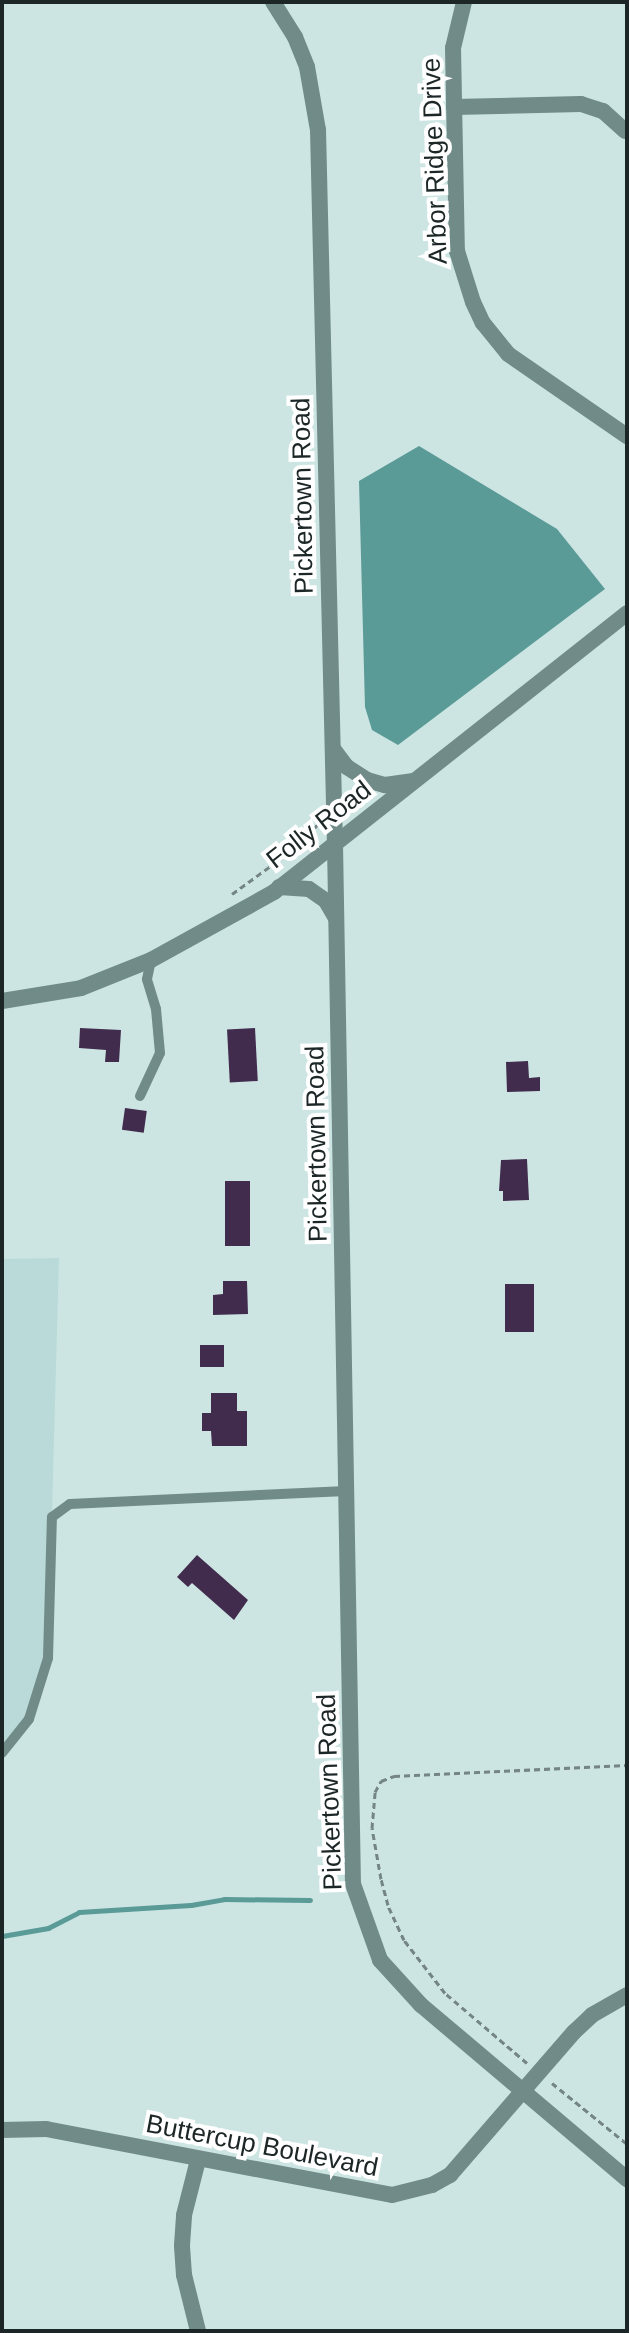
<!DOCTYPE html>
<html>
<head>
<meta charset="utf-8">
<style>
	body { margin:0 }
	#map { position:relative; width:629px; height:2333px; overflow:hidden; background:#cce5e3; font-family:Helvetica,sans-serif }
	div>[style] { position:absolute }
	.built>* { inset:0; background:#b9dad8 }
	.water>* { inset:0; background:#5a9a97 }
	.stream>* { height:5px; margin:-2.5px; padding:0 2.5px; transform-origin:2.5px; border-radius:2.5px; background:#5a9a97 }
	.building>* { inset:0; background:#422c4e; transform-origin:0 0 }
	.path>* { height:3px; margin-top:-1.5px; transform-origin:0; background:repeating-linear-gradient(90deg,#748584 0 6px,transparent 0 10px) }
	.service>* { height:10px; margin:-5px; padding:0 5px; transform-origin:5px; border-radius:5px; background:#718b89 }
	.minor>* { height:16px; margin:-8px; padding:0 8px; transform-origin:8px; border-radius:8px; background:#718b89 }
	.tertiary>* { height:16px; margin:-8px; padding:0 8px; transform-origin:8px; border-radius:8px; background:#718b89 }
	span { translate:-50% -50%; white-space:nowrap; text-align:center; line-height:1.15; -webkit-text-stroke:8px #fff; paint-order:stroke }
	.street-label { font-size:26px; color:#1d2626 }
	.frame { position:absolute; inset:0; border:4px solid #1d2626; pointer-events:none }
</style>
</head>
<body>
<div id="map">
	<div class="built">
		<i style="clip-path:polygon(59px 1258px,48px 1658px,29px 1719px,2px 1753px,2px 1259px)"></i>
	</div>
	<div class="water">
		<i style="clip-path:polygon(419px 446px,557px 529px,605px 589px,398px 745px,372px 730px,365px 707px,359px 481px)"></i>
	</div>
	<div class="stream">
		<i style="left:2px;top:1936px;width:47px;rotate:-9.9deg"></i>
		<i style="left:48px;top:1928px;width:35px;rotate:-27deg"></i>
		<i style="left:79px;top:1912px;width:112px;rotate:-3.6deg"></i>
		<i style="left:191px;top:1905px;width:34px;rotate:-10deg"></i>
		<i style="left:224px;top:1899px;width:86px;rotate:0.7deg"></i>
	</div>
	<div class="building">
		<i style="clip-path:polygon(80px 1028px,121px 1030px,119px 1062px,105px 1062px,106px 1050px,79px 1048px)"></i>
		<i style="left:255px;top:1028px;width:53px;height:28px;rotate:87deg"></i>
		<i style="clip-path:polygon(528px 1061px,529px 1078px,540px 1077px,540px 1091px,507px 1092px,506px 1062px)"></i>
		<i style="left:125px;top:1108px;width:22px;height:22px;rotate:8deg"></i>
		<i style="clip-path:polygon(527px 1159px,529px 1200px,503px 1201px,503px 1191px,499px 1191px,501px 1160px)"></i>
		<i style="left:225px;top:1181px;width:25px;height:65px"></i>
		<i style="clip-path:polygon(223px 1281px,247px 1281px,248px 1314px,213px 1315px,213px 1295px,223px 1294px)"></i>
		<i style="left:505px;top:1284px;width:29px;height:48px"></i>
		<i style="left:200px;top:1345px;width:24px;height:22px"></i>
		<i style="clip-path:polygon(211px 1393px,237px 1393px,237px 1411px,247px 1411px,247px 1446px,212px 1446px,211px 1431px,202px 1431px,202px 1413px,211px 1413px)"></i>
		<i style="clip-path:polygon(197px 1555px,248px 1600px,234px 1620px,192px 1583px,188px 1587px,177px 1577px)"></i>
	</div>
	<div class="path">
		<i style="left:232px;top:894px;width:77px;rotate:-36deg"></i>
		<i style="left:294px;top:849px;width:36px;rotate:-46deg"></i>
		<i style="left:527px;top:2063px;width:108px;rotate:-139.5deg"></i>
		<i style="left:445px;top:1993px;width:67px;rotate:-127.7deg"></i>
		<i style="left:404px;top:1940px;width:38px;rotate:-115deg"></i>
		<i style="left:388px;top:1905px;width:27px;rotate:-105deg"></i>
		<i style="left:381px;top:1879px;width:52px;rotate:-100deg"></i>
		<i style="left:372px;top:1828px;width:36px;rotate:-85deg"></i>
		<i style="left:375px;top:1792px;width:13px;rotate:-61deg"></i>
		<i style="left:381px;top:1781px;width:14px;rotate:-21deg"></i>
		<i style="left:394px;top:1776px;width:233px;rotate:-2.7deg"></i>
		<i style="left:552px;top:2083px;width:97px;rotate:39.1deg"></i>
	</div>
	<div class="service">
		<i style="left:140px;top:1096px;width:47px;rotate:-65.1deg"></i>
		<i style="left:160px;top:1053px;width:44px;rotate:-95.2deg"></i>
		<i style="left:156px;top:1009px;width:31px;rotate:-107deg"></i>
		<i style="left:147px;top:979px;width:19px;rotate:-78deg"></i>
		<i style="left:2px;top:1753px;width:43px;rotate:-51.5deg"></i>
		<i style="left:29px;top:1719px;width:64px;rotate:-72.7deg"></i>
		<i style="left:48px;top:1658px;width:141px;rotate:-88.4deg"></i>
		<i style="left:52px;top:1517px;width:22px;rotate:-36deg"></i>
		<i style="left:70px;top:1504px;width:276px;rotate:-2.7deg"></i>
	</div>
	<div class="minor">
		<i style="left:464px;top:2px;width:47px;rotate:103.4deg"></i>
		<i style="left:453px;top:48px;width:203px;rotate:88.9deg"></i>
		<i style="left:457px;top:251px;width:53px;rotate:72.6deg"></i>
		<i style="left:473px;top:302px;width:23px;rotate:65deg"></i>
		<i style="left:483px;top:323px;width:40px;rotate:51deg"></i>
		<i style="left:508px;top:354px;width:145px;rotate:34.6deg"></i>
		<i style="left:454px;top:107px;width:127px;rotate:-1.4deg"></i>
		<i style="left:581px;top:104px;width:23px;rotate:18deg"></i>
		<i style="left:603px;top:111px;width:30px;rotate:42deg"></i>
		<i style="left:2px;top:2130px;width:44px;rotate:-1.3deg"></i>
		<i style="left:46px;top:2129px;width:352px;rotate:10.8deg"></i>
		<i style="left:392px;top:2195px;width:41px;rotate:-14deg"></i>
		<i style="left:432px;top:2185px;width:21px;rotate:-29deg"></i>
		<i style="left:450px;top:2175px;width:189px;rotate:-49.1deg"></i>
		<i style="left:574px;top:2032px;width:25px;rotate:-43deg"></i>
		<i style="left:592px;top:2015px;width:40px;rotate:-29.7deg"></i>
		<i style="left:198px;top:2331px;width:58px;rotate:-104deg"></i>
		<i style="left:184px;top:2275px;width:30px;rotate:-94deg"></i>
		<i style="left:182px;top:2245px;width:30px;rotate:-86deg"></i>
		<i style="left:184px;top:2215px;width:57px;rotate:-75.7deg"></i>
	</div>
	<div class="tertiary">
		<i style="left:273px;top:2px;width:41px;rotate:57.8deg"></i>
		<i style="left:295px;top:37px;width:32px;rotate:68deg"></i>
		<i style="left:307px;top:67px;width:64px;rotate:80.1deg"></i>
		<i style="left:318px;top:130px;width:714px;rotate:88.64deg"></i>
		<i style="left:335px;top:844px;width:1040px;rotate:89.01deg"></i>
		<i style="left:353px;top:1884px;width:81px;rotate:70.4deg"></i>
		<i style="left:380px;top:1960px;width:61px;rotate:47.7deg"></i>
		<i style="left:421px;top:2005px;width:270px;rotate:40.2deg"></i>
		<i style="left:334px;top:750px;width:21px;rotate:53deg"></i>
		<i style="left:347px;top:767px;width:24px;rotate:33deg"></i>
		<i style="left:367px;top:780px;width:19px;rotate:16deg"></i>
		<i style="left:385px;top:785px;width:27px;rotate:-8deg"></i>
		<i style="left:279px;top:887px;width:30px;rotate:4deg"></i>
		<i style="left:309px;top:889px;width:21px;rotate:35deg"></i>
		<i style="left:326px;top:901px;width:20px;rotate:60deg"></i>
		<i style="left:2px;top:1001px;width:80px;rotate:-9.3deg"></i>
		<i style="left:81px;top:988px;width:75px;rotate:-21.8deg"></i>
		<i style="left:151px;top:960px;width:141px;rotate:-28.9deg"></i>
		<i style="left:274px;top:892px;width:450px;rotate:-38.3deg"></i>
	</div>
	<div class="street-label">
		<span style="left:435px;top:161px;rotate:-92deg">Arbor Ridge Drive</span>
		<span style="left:303px;top:496px;rotate:-91deg">Pickertown Road</span>
		<span style="left:319px;top:825px;rotate:-38deg">Folly Road</span>
		<span style="left:317px;top:1144px;rotate:-91deg">Pickertown Road</span>
		<span style="left:330px;top:1792px;rotate:-92deg">Pickertown Road</span>
		<span style="left:262px;top:2146px;rotate:11deg">Buttercup Boulevard</span>
	</div>
	<div class="frame"></div>
</div>
</body>
</html>
